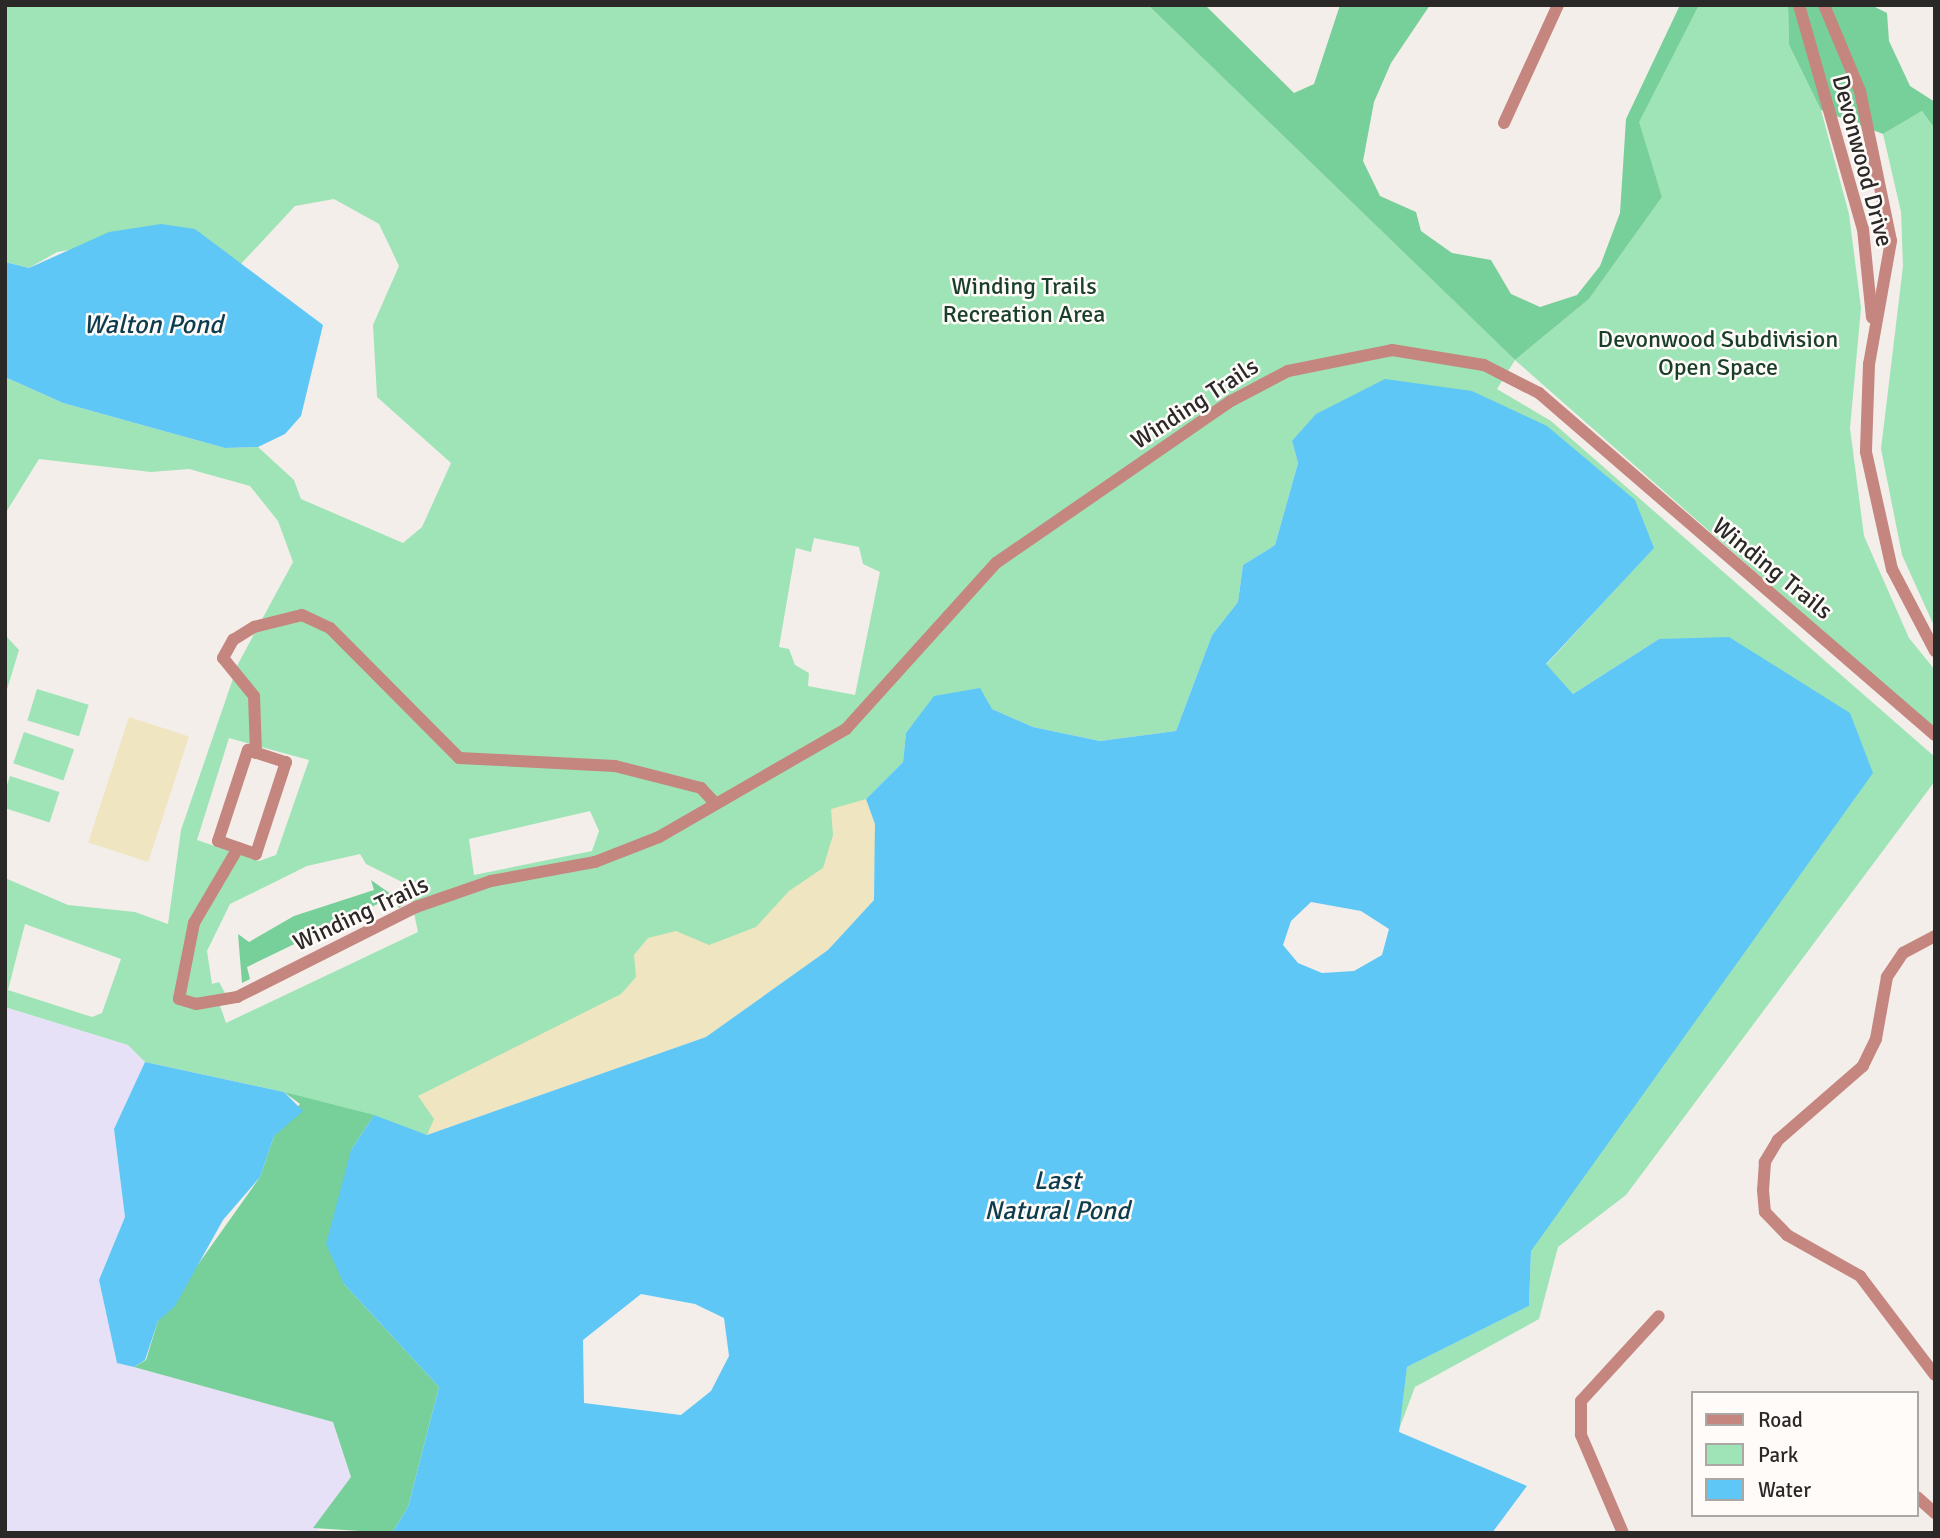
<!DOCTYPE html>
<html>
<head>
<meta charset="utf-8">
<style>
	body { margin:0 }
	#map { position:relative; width:1940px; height:1538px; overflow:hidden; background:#f3eeea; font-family:Signika,sans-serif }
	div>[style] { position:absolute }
	.industrial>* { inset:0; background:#e7e1f7 }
	.green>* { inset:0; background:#9fe4b7; transform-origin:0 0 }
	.forest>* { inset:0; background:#77cf99 }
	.sand>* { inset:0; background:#efe5c0; transform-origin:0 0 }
	.water>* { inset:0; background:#5fc7f6 }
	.street>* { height:12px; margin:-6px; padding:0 6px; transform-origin:6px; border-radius:6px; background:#c5867f }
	span { translate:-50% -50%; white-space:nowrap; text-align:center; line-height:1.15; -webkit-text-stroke:5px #fefbf9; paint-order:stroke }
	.street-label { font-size:24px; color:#2b2928 }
	.park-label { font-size:24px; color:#193f29 }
	.water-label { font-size:26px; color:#0d3c4f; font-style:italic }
	.frame { position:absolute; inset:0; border:7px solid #2b2928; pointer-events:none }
	.legend { position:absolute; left:1691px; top:1391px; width:228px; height:126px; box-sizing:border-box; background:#fefbf9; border:2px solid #aaa7a5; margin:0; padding:9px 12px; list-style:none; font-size:21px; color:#2b2928 }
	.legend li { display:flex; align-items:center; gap:14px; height:35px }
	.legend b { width:35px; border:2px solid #aaa7a5 }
</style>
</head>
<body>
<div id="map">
	<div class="industrial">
		<i style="clip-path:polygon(5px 1007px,128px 1045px,145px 1062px,114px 1129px,125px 1217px,99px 1280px,117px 1362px,333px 1422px,351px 1477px,316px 1533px,5px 1533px)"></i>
	</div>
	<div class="green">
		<i style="clip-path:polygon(evenodd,5px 5px,1148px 5px,1515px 360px,1589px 299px,1662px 197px,1638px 122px,1699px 5px,1788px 5px,1789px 45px,1821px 110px,1849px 214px,1861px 308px,1850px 428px,1864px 536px,1909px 638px,1935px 670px,1935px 730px,1515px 360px,1497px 389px,1551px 421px,1935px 757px,1935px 781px,1626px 1195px,1558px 1247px,1539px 1319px,1415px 1387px,1398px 1432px,1407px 1367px,1529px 1306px,1531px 1251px,1659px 639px,1573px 694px,1546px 665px,1654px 547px,1292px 441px,1298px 463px,1275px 545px,1243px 565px,1238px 602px,1212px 635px,1176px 731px,1100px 741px,1033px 727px,992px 709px,906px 733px,903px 762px,866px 799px,875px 824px,874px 900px,427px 1135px,284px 1092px,145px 1062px,128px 1045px,5px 1007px,5px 878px,68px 905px,135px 912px,168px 924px,181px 830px,238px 664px,293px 562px,278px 521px,250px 486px,189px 469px,151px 472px,39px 459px,5px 514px,5px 377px,63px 403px,225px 448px,258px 447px,294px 480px,301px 499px,403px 543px,422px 527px,451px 463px,377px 397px,373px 325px,399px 266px,379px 224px,334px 199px,295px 206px,238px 267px,322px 325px,237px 267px,195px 229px,57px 252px,29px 268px,5px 262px,5px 5px,814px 538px,859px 547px,863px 564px,880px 572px,855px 695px,808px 686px,809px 673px,795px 665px,789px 649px,779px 647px,796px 548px,811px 552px,814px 538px,5px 5px,229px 738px,309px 760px,276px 855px,259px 861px,197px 840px,229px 738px,5px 5px,590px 811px,599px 831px,592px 851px,474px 875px,469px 839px,590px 811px,5px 5px,360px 854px,366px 864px,408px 885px,418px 932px,226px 1023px,217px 997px,225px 993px,219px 982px,212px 984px,207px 951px,230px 904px,307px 866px,360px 854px,5px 5px,25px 924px,121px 959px,102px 1013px,92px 1017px,8px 990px,25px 924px)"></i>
		<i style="clip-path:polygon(1922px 111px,1935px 129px,1935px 628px,1902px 555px,1881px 449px,1903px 266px,1901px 212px,1883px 134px)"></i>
		<i style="clip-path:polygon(5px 635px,19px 650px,5px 696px)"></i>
		<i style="left:37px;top:689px;width:54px;height:33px;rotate:17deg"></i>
		<i style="left:24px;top:732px;width:53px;height:33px;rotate:19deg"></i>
		<i style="left:10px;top:776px;width:52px;height:32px;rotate:18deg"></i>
	</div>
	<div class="forest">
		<i style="clip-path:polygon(1148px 5px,1205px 5px,1294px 93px,1314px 84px,1340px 5px,1430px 5px,1391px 63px,1374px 102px,1363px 161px,1380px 196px,1416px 212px,1421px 231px,1452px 253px,1491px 260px,1511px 294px,1540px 307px,1577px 295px,1600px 266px,1620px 213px,1626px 119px,1680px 5px,1699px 5px,1639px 122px,1662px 197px,1589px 299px,1515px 360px)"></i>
		<i style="clip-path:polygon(1788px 5px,1871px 5px,1887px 13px,1889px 41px,1910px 86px,1935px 102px,1935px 129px,1922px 111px,1883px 134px,1821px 110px,1789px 45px)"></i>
		<i style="clip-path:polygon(371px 880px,405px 904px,399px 908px,392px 897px,247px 967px,250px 979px,242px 983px,238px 934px,249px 942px,294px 916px,374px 890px)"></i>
		<i style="clip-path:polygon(284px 1092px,374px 1115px,351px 1150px,344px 1284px,439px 1387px,408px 1507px,392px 1533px,313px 1528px,351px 1477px,333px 1422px,134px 1367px,146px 1360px,158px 1321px,260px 1177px,274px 1136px,300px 1104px)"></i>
	</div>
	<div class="sand">
		<i style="left:129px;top:717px;width:63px;height:132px;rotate:18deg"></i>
		<i style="clip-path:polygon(866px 799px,875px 824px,874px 900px,828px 950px,706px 1037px,427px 1135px,434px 1119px,418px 1096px,621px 994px,636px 977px,634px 955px,648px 938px,676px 931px,709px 945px,756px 927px,789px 891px,823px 868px,833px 835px,831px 809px)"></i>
	</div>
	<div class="water">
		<i style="clip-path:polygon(161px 224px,195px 229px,323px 325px,301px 416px,285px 434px,258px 447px,225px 448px,63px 403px,5px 377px,5px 262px,29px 268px,109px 232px)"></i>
		<i style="clip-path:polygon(evenodd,1385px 379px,1472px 391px,1547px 426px,1635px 500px,1654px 548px,1546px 664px,1573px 694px,1659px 639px,1729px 637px,1850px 713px,1873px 773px,1531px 1251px,1529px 1306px,1407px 1367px,1399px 1432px,1527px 1486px,1492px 1533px,392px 1533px,408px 1507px,439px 1387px,344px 1284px,326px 1244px,351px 1150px,374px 1115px,427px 1135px,706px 1037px,828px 950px,874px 900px,875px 824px,866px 799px,903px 762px,906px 733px,934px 696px,980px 688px,992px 709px,1033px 727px,1100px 741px,1176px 731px,1212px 635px,1238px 602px,1243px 565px,1275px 545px,1298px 463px,1292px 441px,1316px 414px,1385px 379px,1311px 902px,1361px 911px,1389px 929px,1382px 955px,1354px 971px,1322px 973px,1298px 963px,1283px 945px,1291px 921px,1311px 902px,1385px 379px,641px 1294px,695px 1304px,724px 1318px,729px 1356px,711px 1391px,681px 1415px,584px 1403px,583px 1340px,641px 1294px)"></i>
		<i style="clip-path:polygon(145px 1062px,284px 1092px,303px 1111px,274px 1136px,260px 1177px,223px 1220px,175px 1306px,158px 1321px,145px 1360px,134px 1367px,117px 1363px,99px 1280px,125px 1217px,114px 1129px)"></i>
	</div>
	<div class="street">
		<i style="left:1799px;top:5px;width:233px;rotate:74.1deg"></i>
		<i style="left:1863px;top:229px;width:89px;rotate:84.2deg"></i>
		<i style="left:1824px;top:5px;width:93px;rotate:67.3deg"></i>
		<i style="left:1860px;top:91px;width:153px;rotate:78.3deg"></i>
		<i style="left:1891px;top:241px;width:125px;rotate:100.1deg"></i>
		<i style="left:1869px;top:364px;width:88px;rotate:92deg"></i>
		<i style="left:1866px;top:452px;width:120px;rotate:77.5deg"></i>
		<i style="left:1892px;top:569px;width:93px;rotate:62.3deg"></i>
		<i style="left:1504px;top:123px;width:130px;rotate:-65.4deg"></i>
		<i style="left:248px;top:750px;width:40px;rotate:18deg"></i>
		<i style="left:286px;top:762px;width:97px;rotate:108.1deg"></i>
		<i style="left:256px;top:854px;width:40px;rotate:-161.1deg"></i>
		<i style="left:218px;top:841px;width:96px;rotate:-71.8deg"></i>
		<i style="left:256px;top:753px;width:57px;rotate:-92deg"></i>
		<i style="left:254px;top:696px;width:49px;rotate:-129.2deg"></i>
		<i style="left:223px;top:658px;width:21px;rotate:-61deg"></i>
		<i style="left:233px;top:640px;width:25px;rotate:-32deg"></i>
		<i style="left:254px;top:627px;width:49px;rotate:-14deg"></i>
		<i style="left:302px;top:615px;width:31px;rotate:25deg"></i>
		<i style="left:330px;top:628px;width:183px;rotate:45.2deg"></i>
		<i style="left:459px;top:758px;width:156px;rotate:2.9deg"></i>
		<i style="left:615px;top:766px;width:89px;rotate:14.3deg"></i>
		<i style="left:701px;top:788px;width:18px;rotate:47deg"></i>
		<i style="left:238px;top:848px;width:87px;rotate:120.4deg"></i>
		<i style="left:194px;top:923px;width:77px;rotate:101.2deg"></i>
		<i style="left:179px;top:999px;width:18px;rotate:16deg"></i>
		<i style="left:196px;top:1004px;width:42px;rotate:-9.7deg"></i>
		<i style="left:237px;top:997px;width:200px;rotate:-26.7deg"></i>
		<i style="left:416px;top:907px;width:79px;rotate:-19.1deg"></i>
		<i style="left:491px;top:881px;width:106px;rotate:-10.4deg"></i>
		<i style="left:595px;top:862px;width:69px;rotate:-21.3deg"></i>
		<i style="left:659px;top:837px;width:216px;rotate:-30deg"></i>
		<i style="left:846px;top:729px;width:224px;rotate:-47.9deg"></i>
		<i style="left:996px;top:563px;width:285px;rotate:-34.6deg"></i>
		<i style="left:1231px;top:401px;width:64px;rotate:-27.8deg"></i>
		<i style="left:1288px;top:371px;width:106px;rotate:-11.4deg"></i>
		<i style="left:1392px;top:350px;width:93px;rotate:9.3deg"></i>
		<i style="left:1484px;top:365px;width:62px;rotate:27deg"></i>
		<i style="left:1539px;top:393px;width:523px;rotate:40.82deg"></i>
		<i style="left:1935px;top:936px;width:36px;rotate:152deg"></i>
		<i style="left:1903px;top:953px;width:29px;rotate:124deg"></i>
		<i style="left:1887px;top:977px;width:63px;rotate:100.1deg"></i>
		<i style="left:1876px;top:1039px;width:30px;rotate:116deg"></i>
		<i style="left:1863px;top:1066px;width:113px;rotate:139deg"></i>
		<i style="left:1778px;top:1140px;width:26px;rotate:121deg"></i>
		<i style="left:1765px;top:1162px;width:28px;rotate:94deg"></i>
		<i style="left:1763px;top:1190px;width:22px;rotate:85deg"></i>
		<i style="left:1765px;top:1212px;width:32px;rotate:46deg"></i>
		<i style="left:1787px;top:1235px;width:84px;rotate:29.3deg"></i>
		<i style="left:1860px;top:1276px;width:124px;rotate:52.9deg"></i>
		<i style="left:1917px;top:1497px;width:24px;rotate:42deg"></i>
		<i style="left:1623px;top:1533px;width:107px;rotate:-113.2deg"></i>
		<i style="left:1581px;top:1435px;width:34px;rotate:-90deg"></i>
		<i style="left:1581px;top:1401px;width:115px;rotate:-47.5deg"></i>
	</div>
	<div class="street-label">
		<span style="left:1862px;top:161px;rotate:75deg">Devonwood Drive</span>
		<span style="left:1195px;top:404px;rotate:-33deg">Winding Trails</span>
		<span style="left:1772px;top:569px;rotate:39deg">Winding Trails</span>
		<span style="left:361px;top:914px;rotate:-25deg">Winding Trails</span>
	</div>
	<div class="park-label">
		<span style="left:1024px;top:301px">Winding Trails<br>Recreation Area</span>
		<span style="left:1718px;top:354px">Devonwood Subdivision<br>Open Space</span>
	</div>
	<div class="water-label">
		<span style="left:153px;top:326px">Walton Pond</span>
		<span style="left:1057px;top:1197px">Last<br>Natural Pond</span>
	</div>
	<div class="frame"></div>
	<ul class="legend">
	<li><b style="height:9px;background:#c5867f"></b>Road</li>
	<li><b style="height:19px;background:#9fe4b7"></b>Park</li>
	<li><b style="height:19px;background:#5fc7f6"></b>Water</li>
	</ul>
</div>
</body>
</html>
